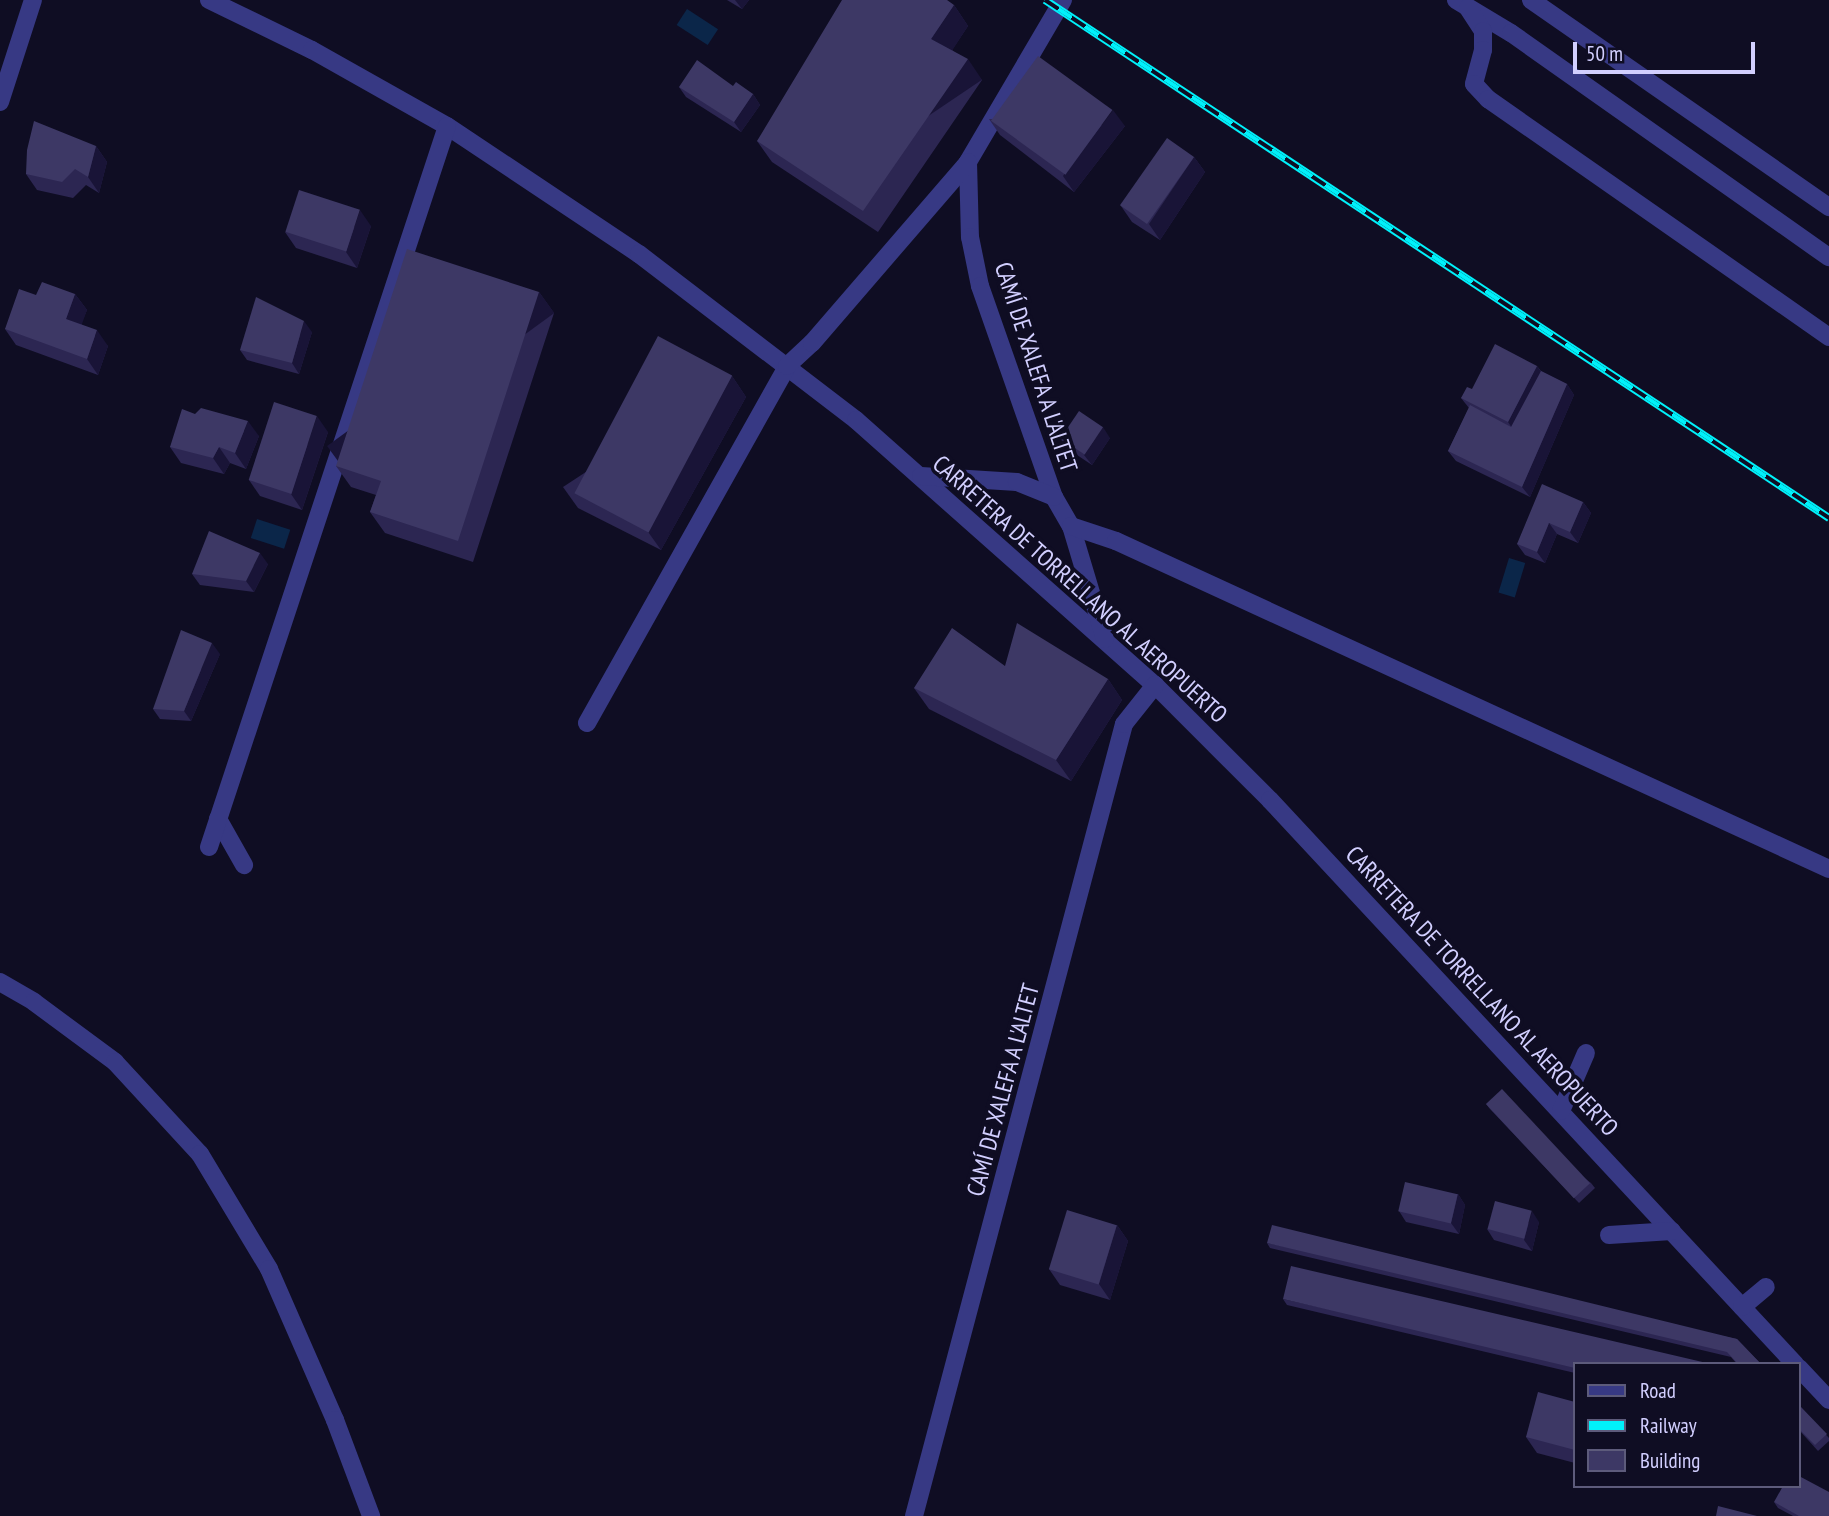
<!DOCTYPE html>
<html>
<head>
<meta charset="utf-8">
<style>
	body { margin:0 }
	#map { position:relative; width:1829px; height:1516px; overflow:hidden; background:#0f0d23; font-family:"PT Sans Narrow",sans-serif }
	div>[style] { position:absolute }
	.water>* { inset:0; background:#0b2649; transform-origin:0 0 }
	.minor>* { height:18px; margin:-9px; padding:0 9px; transform-origin:9px; border-radius:9px; background:#373984 }
	.rail>* { height:8px; margin-top:-4px; transform-origin:0; background:repeating-linear-gradient(90deg,#0f0d23 0 16px,#00f1fa 0 32px); box-sizing:border-box; border-block:2px solid #00f1fa }
	.wall>* { inset:0; background:#2c2652 }
	.shaded-wall>* { inset:0; background:#191437; transform-origin:0 0 }
	.building>* { inset:0; background:#3d3865; transform-origin:0 0 }
	span { translate:-50% -50%; white-space:nowrap; text-align:center; line-height:1.15; -webkit-text-stroke:7px #0f0d23; paint-order:stroke }
	.street-label { font-size:24px; color:#d2cfff }
	.legend { position:absolute; left:1573px; top:1362px; width:228px; height:126px; box-sizing:border-box; background:#0f0d23; border:2px solid #5d5b7b; margin:0; padding:9px 12px; list-style:none; font-size:21px; color:#d2cfff }
	.legend li { display:flex; align-items:center; gap:14px; height:35px }
	.legend b { width:35px; border:2px solid #5d5b7b }
	.scale { position:absolute; left:1573px; top:42px; width:182px; height:32px; box-sizing:border-box; border:4px solid #d2cfff; border-top:0; padding-left:9px; font-size:21px; line-height:24px; white-space:nowrap; color:#d2cfff; -webkit-text-stroke:5px #0f0d23; paint-order:stroke }
</style>
</head>
<body>
<div id="map">
	<div class="water">
		<i style="left:687px;top:9px;width:37px;height:19px;rotate:33deg"></i>
		<i style="left:257px;top:519px;width:35px;height:20px;rotate:18deg"></i>
		<i style="left:1509px;top:558px;width:17px;height:36px;rotate:17deg"></i>
	</div>
	<div class="minor">
		<i style="left:209px;top:0;width:114px;rotate:25.9deg"></i>
		<i style="left:312px;top:50px;width:155px;rotate:29.4deg"></i>
		<i style="left:447px;top:126px;width:231px;rotate:33.7deg"></i>
		<i style="left:639px;top:254px;width:273px;rotate:37.4deg"></i>
		<i style="left:856px;top:420px;width:400px;rotate:41.6deg"></i>
		<i style="left:1155px;top:685px;width:163px;rotate:45deg"></i>
		<i style="left:1270px;top:800px;width:771px;rotate:47.05deg"></i>
		<i style="left:1063px;top:0;width:188px;rotate:120.4deg"></i>
		<i style="left:968px;top:162px;width:75px;rotate:88.5deg"></i>
		<i style="left:970px;top:237px;width:50px;rotate:78.5deg"></i>
		<i style="left:980px;top:286px;width:224px;rotate:70.7deg"></i>
		<i style="left:1054px;top:497px;width:34px;rotate:60deg"></i>
		<i style="left:1071px;top:526px;width:118px;rotate:73.3deg"></i>
		<i style="left:1456px;top:0;width:64px;rotate:31deg"></i>
		<i style="left:1511px;top:33px;width:389px;rotate:35.2deg"></i>
		<i style="left:1531px;top:0;width:363px;rotate:34.8deg"></i>
		<i style="left:1468px;top:8px;width:27px;rotate:57deg"></i>
		<i style="left:1483px;top:31px;width:19px;rotate:90deg"></i>
		<i style="left:1483px;top:50px;width:35px;rotate:105deg"></i>
		<i style="left:1474px;top:84px;width:21px;rotate:47deg"></i>
		<i style="left:1488px;top:99px;width:416px;rotate:34.9deg"></i>
		<i style="left:0;top:102px;width:107px;rotate:-72.1deg"></i>
		<i style="left:921px;top:476px;width:96px;rotate:3.6deg"></i>
		<i style="left:1017px;top:482px;width:40px;rotate:22deg"></i>
		<i style="left:1071px;top:526px;width:47px;rotate:18.4deg"></i>
		<i style="left:1116px;top:541px;width:785px;rotate:24.7deg"></i>
		<i style="left:587px;top:723px;width:409px;rotate:-60.7deg"></i>
		<i style="left:787px;top:366px;width:34px;rotate:-43deg"></i>
		<i style="left:812px;top:343px;width:239px;rotate:-49.2deg"></i>
		<i style="left:218px;top:819px;width:53px;rotate:60.5deg"></i>
		<i style="left:209px;top:847px;width:759px;rotate:-71.73deg"></i>
		<i style="left:0;top:982px;width:39px;rotate:30deg"></i>
		<i style="left:34px;top:1002px;width:101px;rotate:36.5deg"></i>
		<i style="left:115px;top:1062px;width:125px;rotate:47.3deg"></i>
		<i style="left:200px;top:1154px;width:134px;rotate:59deg"></i>
		<i style="left:269px;top:1269px;width:165px;rotate:66.4deg"></i>
		<i style="left:335px;top:1420px;width:103px;rotate:69.4deg"></i>
		<i style="left:1561px;top:1111px;width:63px;rotate:-66.7deg"></i>
		<i style="left:1609px;top:1235px;width:63px;rotate:-3.6deg"></i>
		<i style="left:1742px;top:1307px;width:31px;rotate:-40deg"></i>
		<i style="left:1799px;top:1368px;width:44px;rotate:46.8deg"></i>
		<i style="left:914px;top:1516px;width:819px;rotate:-75.15deg"></i>
		<i style="left:1124px;top:724px;width:50px;rotate:-51.5deg"></i>
	</div>
	<div class="rail">
		<i style="left:1045px;top:0;width:940px;rotate:33.45deg"></i>
	</div>
	<div class="wall">
		<i style="clip-path:polygon(727px 0,749px 0,742px 9px)"></i>
		<i style="clip-path:polygon(954px 5px,968px 26px,952px 50px,982px 80px,878px 232px,772px 162px,757px 141px)"></i>
		<i style="clip-path:polygon(733px 86px,753px 94px,760px 105px,741px 132px,686px 97px,679px 87px)"></i>
		<i style="clip-path:polygon(989px 119px,1125px 126px,1074px 192px,1000px 135px)"></i>
		<i style="clip-path:polygon(96px 146px,107px 162px,99px 193px,86px 185px,73px 198px,37px 190px,26px 174px)"></i>
		<i style="clip-path:polygon(1194px 157px,1205px 172px,1160px 240px,1132px 222px,1121px 206px)"></i>
		<i style="clip-path:polygon(371px 226px,357px 268px,296px 248px,285px 232px)"></i>
		<i style="clip-path:polygon(539px 292px,554px 313px,473px 562px,385px 533px,370px 512px,376px 495px,351px 487px,336px 466px)"></i>
		<i style="clip-path:polygon(75px 294px,87px 310px,81px 324px,108px 346px,98px 375px,16px 345px,5px 329px,36px 295px)"></i>
		<i style="clip-path:polygon(312px 332px,299px 374px,247px 360px,240px 350px)"></i>
		<i style="clip-path:polygon(1537px 366px,1541px 371px,1567px 384px,1574px 395px,1530px 497px,1456px 461px,1448px 451px,1469px 408px,1461px 398px,1472px 389px)"></i>
		<i style="clip-path:polygon(732px 376px,746px 397px,661px 550px,578px 508px,563px 487px)"></i>
		<i style="clip-path:polygon(195px 414px,259px 436px,246px 469px,230px 463px,224px 474px,181px 463px,170px 447px)"></i>
		<i style="clip-path:polygon(328px 432px,302px 510px,260px 496px,249px 480px)"></i>
		<i style="clip-path:polygon(1060px 438px,1110px 438px,1092px 465px,1068px 449px)"></i>
		<i style="clip-path:polygon(1583px 502px,1591px 513px,1578px 543px,1557px 534px,1545px 563px,1525px 555px,1517px 544px)"></i>
		<i style="clip-path:polygon(268px 564px,254px 592px,200px 585px,192px 574px)"></i>
		<i style="clip-path:polygon(220px 654px,191px 721px,160px 719px,153px 709px)"></i>
		<i style="clip-path:polygon(1005px 666px,1108px 679px,1122px 700px,1071px 781px,929px 709px,914px 688px)"></i>
		<i style="clip-path:polygon(1486px 1104px,1591px 1183px,1595px 1188px,1579px 1203px,1490px 1109px)"></i>
		<i style="clip-path:polygon(1458px 1194px,1465px 1205px,1459px 1234px,1406px 1222px,1399px 1211px)"></i>
		<i style="clip-path:polygon(1539px 1222px,1532px 1251px,1494px 1240px,1487px 1229px)"></i>
		<i style="clip-path:polygon(1117px 1225px,1128px 1241px,1110px 1300px,1060px 1285px,1049px 1269px)"></i>
		<i style="clip-path:polygon(1267px 1243px,1737px 1339px,1761px 1364px,1737px 1364px,1731px 1357px,1270px 1248px)"></i>
		<i style="clip-path:polygon(1283px 1299px,1575px 1364px,1575px 1373px,1287px 1305px)"></i>
		<i style="clip-path:polygon(1575px 1402px,1575px 1463px,1537px 1453px,1526px 1437px)"></i>
		<i style="clip-path:polygon(1799px 1405px,1829px 1438px,1829px 1441px,1818px 1451px,1799px 1430px)"></i>
		<i style="clip-path:polygon(1774px 1502px,1829px 1516px,1793px 1516px,1778px 1508px)"></i>
	</div>
	<div class="shaded-wall">
		<i style="clip-path:polygon(735px 0,749px 0,742px 9px)"></i>
		<i style="clip-path:polygon(954px 5px,968px 26px,946px 60px,931px 39px)"></i>
		<i style="left:968px;top:59px;width:25px;height:185px;rotate:56deg"></i>
		<i style="clip-path:polygon(753px 94px,760px 105px,741px 132px,734px 122px)"></i>
		<i style="clip-path:polygon(1113px 110px,1125px 126px,1074px 192px,1063px 176px)"></i>
		<i style="clip-path:polygon(96px 146px,107px 162px,99px 193px,88px 177px)"></i>
		<i style="clip-path:polygon(1194px 157px,1205px 172px,1160px 240px,1149px 224px)"></i>
		<i style="clip-path:polygon(360px 210px,371px 226px,357px 268px,346px 252px)"></i>
		<i style="left:539px;top:292px;width:26px;height:262px;rotate:54deg"></i>
		<i style="clip-path:polygon(75px 294px,87px 310px,78px 335px,66px 319px)"></i>
		<i style="clip-path:polygon(304px 321px,312px 332px,299px 374px,292px 363px)"></i>
		<i style="clip-path:polygon(97px 330px,108px 346px,98px 375px,87px 359px)"></i>
		<i style="clip-path:polygon(1537px 366px,1548px 382px,1519px 438px,1508px 422px)"></i>
		<i style="clip-path:polygon(732px 376px,746px 397px,661px 550px,646px 529px)"></i>
		<i style="clip-path:polygon(1567px 384px,1574px 395px,1530px 497px,1522px 487px)"></i>
		<i style="clip-path:polygon(317px 416px,328px 432px,302px 510px,291px 494px)"></i>
		<i style="clip-path:polygon(248px 421px,259px 436px,246px 469px,235px 453px)"></i>
		<i style="clip-path:polygon(1103px 427px,1110px 438px,1092px 465px,1084px 455px)"></i>
		<i style="clip-path:polygon(219px 447px,230px 463px,224px 474px,213px 458px)"></i>
		<i style="clip-path:polygon(1583px 502px,1591px 513px,1578px 543px,1570px 532px)"></i>
		<i style="clip-path:polygon(1549px 523px,1557px 534px,1545px 563px,1537px 552px)"></i>
		<i style="clip-path:polygon(260px 553px,268px 564px,254px 592px,246px 581px)"></i>
		<i style="clip-path:polygon(212px 643px,220px 654px,191px 721px,184px 711px)"></i>
		<i style="clip-path:polygon(1108px 679px,1122px 700px,1071px 781px,1056px 760px)"></i>
		<i style="clip-path:polygon(1458px 1194px,1465px 1205px,1459px 1234px,1451px 1223px)"></i>
		<i style="clip-path:polygon(1532px 1211px,1539px 1222px,1532px 1251px,1524px 1240px)"></i>
		<i style="clip-path:polygon(1117px 1225px,1128px 1241px,1110px 1300px,1099px 1284px)"></i>
	</div>
	<div class="building">
		<i style="clip-path:polygon(842px 0,947px 0,954px 5px,931px 39px,968px 59px,863px 211px,757px 141px)"></i>
		<i style="left:1038px;top:56px;width:92px;height:80px;rotate:36deg"></i>
		<i style="clip-path:polygon(697px 60px,733px 86px,736px 82px,753px 94px,734px 122px,679px 87px)"></i>
		<i style="clip-path:polygon(34px 121px,96px 146px,88px 177px,75px 169px,62px 182px,26px 174px,27px 150px)"></i>
		<i style="left:1167px;top:138px;width:33px;height:82px;rotate:35deg"></i>
		<i style="left:299px;top:190px;width:64px;height:44px;rotate:18deg"></i>
		<i style="clip-path:polygon(407px 249px,539px 292px,458px 541px,370px 512px,381px 481px,336px 466px)"></i>
		<i style="clip-path:polygon(42px 282px,75px 294px,66px 319px,97px 330px,87px 359px,5px 329px,19px 289px,36px 295px)"></i>
		<i style="clip-path:polygon(256px 297px,304px 321px,292px 363px,240px 350px)"></i>
		<i style="left:658px;top:336px;width:84px;height:178px;rotate:28deg"></i>
		<i style="clip-path:polygon(1495px 344px,1537px 366px,1508px 422px,1461px 398px,1467px 387px,1472px 389px)"></i>
		<i style="clip-path:polygon(1541px 371px,1567px 384px,1522px 487px,1448px 451px,1470px 405px,1511px 427px)"></i>
		<i style="left:274px;top:402px;width:45px;height:82px;rotate:18deg"></i>
		<i style="clip-path:polygon(201px 408px,248px 421px,235px 453px,219px 447px,213px 458px,170px 447px,182px 409px,195px 414px)"></i>
		<i style="left:1079px;top:411px;width:29px;height:33px;rotate:34deg"></i>
		<i style="clip-path:polygon(1542px 484px,1583px 502px,1570px 532px,1549px 523px,1537px 552px,1517px 544px)"></i>
		<i style="clip-path:polygon(209px 531px,260px 553px,246px 581px,192px 574px)"></i>
		<i style="clip-path:polygon(1017px 623px,1108px 679px,1056px 760px,914px 688px,952px 628px,1005px 666px)"></i>
		<i style="clip-path:polygon(181px 630px,212px 643px,184px 711px,153px 709px)"></i>
		<i style="left:1502px;top:1089px;width:129px;height:22px;rotate:47deg"></i>
		<i style="left:1405px;top:1182px;width:54px;height:30px;rotate:13deg"></i>
		<i style="left:1495px;top:1201px;width:38px;height:29px;rotate:15deg"></i>
		<i style="left:1067px;top:1210px;width:52px;height:62px;rotate:17deg"></i>
		<i style="clip-path:polygon(1272px 1225px,1737px 1339px,1761px 1364px,1738px 1364px,1727px 1352px,1267px 1243px)"></i>
		<i style="clip-path:polygon(1291px 1266px,1711px 1364px,1575px 1364px,1575px 1368px,1283px 1299px)"></i>
		<i style="clip-path:polygon(1538px 1392px,1575px 1402px,1575px 1450px,1526px 1437px)"></i>
		<i style="clip-path:polygon(1799px 1405px,1827px 1434px,1815px 1445px,1799px 1429px)"></i>
		<i style="clip-path:polygon(1799px 1476px,1829px 1492px,1829px 1516px,1799px 1516px,1774px 1502px,1783px 1486px,1799px 1486px)"></i>
		<i style="clip-path:polygon(1718px 1506px,1757px 1516px,1716px 1516px)"></i>
	</div>
	<div class="street-label">
		<span style="left:1036px;top:367px;rotate:72deg">CAMÍ DE XALEFA A L'ALTET</span>
		<span style="left:1080px;top:589px;rotate:42deg">CARRETERA DE TORRELLANO AL AEROPUERTO</span>
		<span style="left:1482px;top:991px;rotate:47deg">CARRETERA DE TORRELLANO AL AEROPUERTO</span>
		<span style="left:1003px;top:1090px;rotate:-75deg">CAMÍ DE XALEFA A L'ALTET</span>
	</div>
	<ul class="legend">
	<li><b style="height:9px;background:#373984"></b>Road</li>
	<li><b style="height:9px;background:#00f1fa"></b>Railway</li>
	<li><b style="height:19px;background:#3d3865"></b>Building</li>
	</ul>
	<div class="scale">50 m</div>
</div>
</body>
</html>
